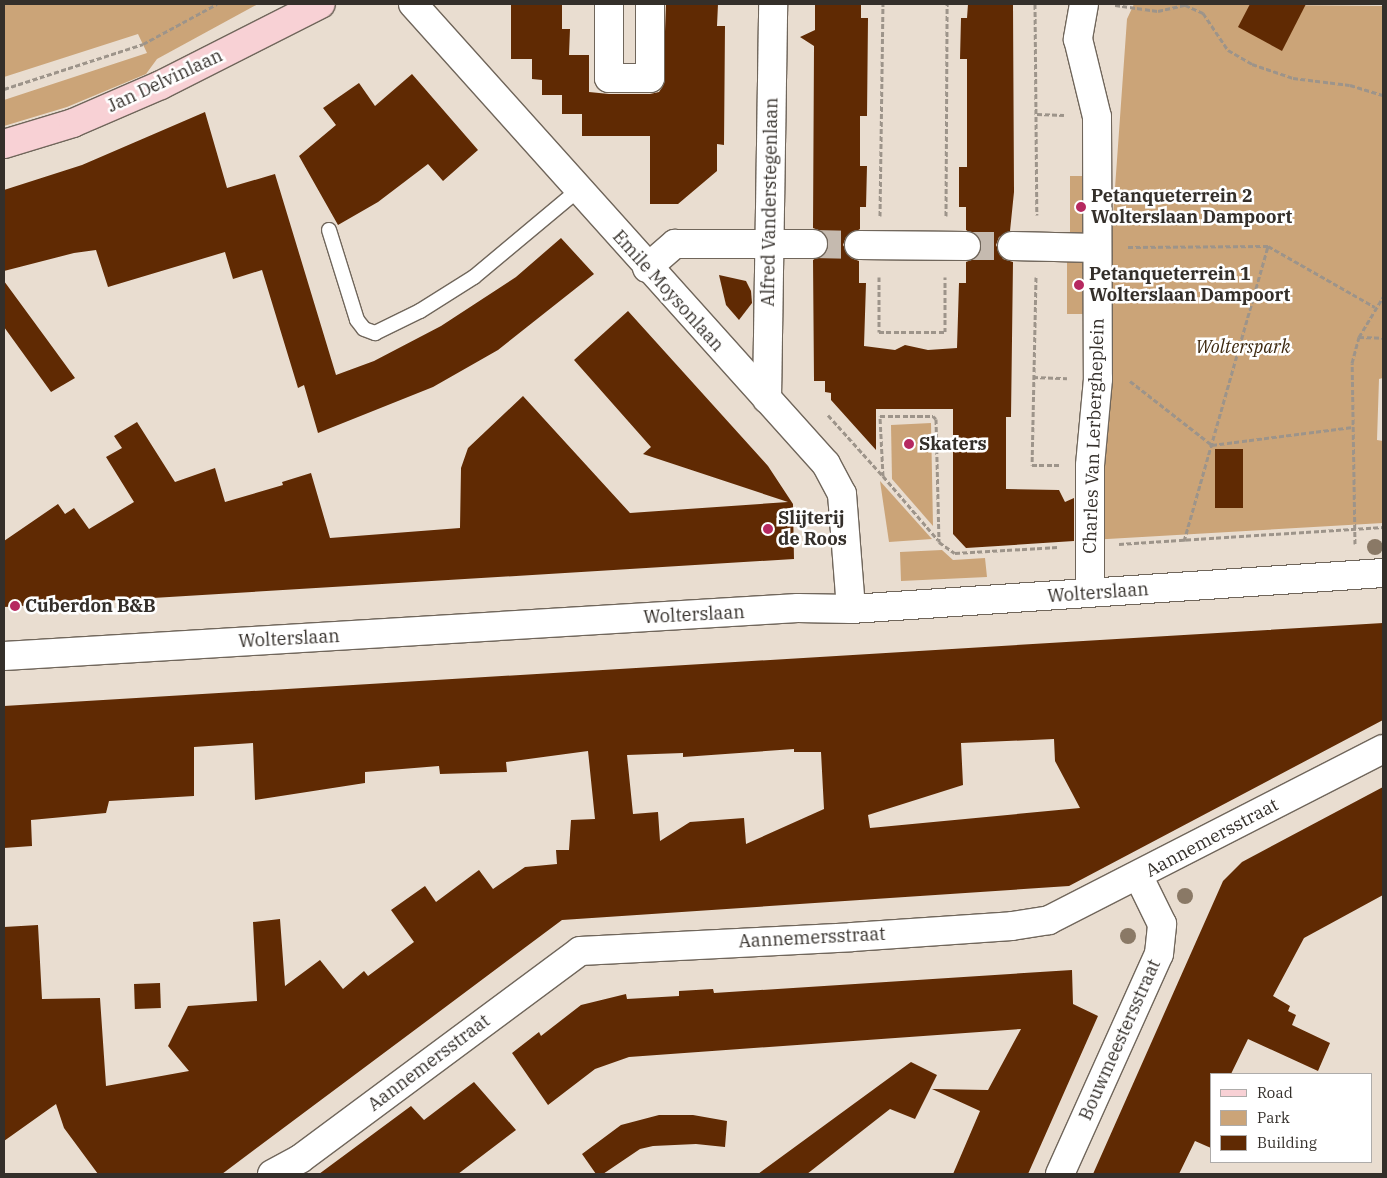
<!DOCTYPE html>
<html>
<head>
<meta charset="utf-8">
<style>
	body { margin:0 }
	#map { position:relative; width:1387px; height:1178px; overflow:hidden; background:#e9ddd0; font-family:"IBM Plex Serif",serif }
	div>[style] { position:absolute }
	.green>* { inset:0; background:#cba478; transform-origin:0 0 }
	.building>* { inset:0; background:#602a03; transform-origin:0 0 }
	.street-tunnel>* { height:28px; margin-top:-14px; transform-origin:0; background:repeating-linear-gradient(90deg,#c5baaf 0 28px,transparent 0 42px) }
	.path>* { height:3px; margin-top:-1.5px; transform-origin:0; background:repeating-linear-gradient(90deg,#9d948a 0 5px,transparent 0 7.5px) }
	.roads { filter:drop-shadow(1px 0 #70665b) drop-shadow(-1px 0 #70665b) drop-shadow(0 1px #70665b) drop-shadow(0 -1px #70665b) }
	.lane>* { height:14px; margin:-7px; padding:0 7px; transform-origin:7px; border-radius:7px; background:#fff }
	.street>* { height:28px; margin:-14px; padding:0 14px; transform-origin:14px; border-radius:14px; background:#fff }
	.secondary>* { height:28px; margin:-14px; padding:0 14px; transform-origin:14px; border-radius:14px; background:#f8d1d5 }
	.trees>* { width:16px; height:16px; margin:-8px; border-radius:50%; background:#8a7966 }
	.dots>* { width:14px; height:14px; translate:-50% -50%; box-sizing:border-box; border:2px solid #fff; border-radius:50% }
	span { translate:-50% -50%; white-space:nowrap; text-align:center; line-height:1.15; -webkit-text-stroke:5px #fff; paint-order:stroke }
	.street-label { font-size:18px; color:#342f2a }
	.poi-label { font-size:18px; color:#342f2a; font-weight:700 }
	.left { translate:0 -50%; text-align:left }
	.park-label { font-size:18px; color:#3d280f; font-style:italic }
	.frame { position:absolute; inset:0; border:5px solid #342f2a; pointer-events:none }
	.legend { position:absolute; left:1210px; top:1073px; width:162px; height:90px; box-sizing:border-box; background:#fff; border:1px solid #aeacaa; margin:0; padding:6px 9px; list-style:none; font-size:15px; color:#342f2a }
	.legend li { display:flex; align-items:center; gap:10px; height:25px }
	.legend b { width:25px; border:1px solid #aeacaa }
</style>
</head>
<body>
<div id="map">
	<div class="green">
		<i style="clip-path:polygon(4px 4px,258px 4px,157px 59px,146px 74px,67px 107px,4px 126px,4px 100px,147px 53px,138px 34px,4px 77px)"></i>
		<i style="clip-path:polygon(1134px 4px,1383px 6px,1383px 378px,1379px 379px,1377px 440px,1383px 441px,1383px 523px,1090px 540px,1127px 19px)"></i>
		<i style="left:1070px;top:176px;width:22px;height:62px"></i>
		<i style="left:1067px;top:255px;width:24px;height:59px"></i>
		<i style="clip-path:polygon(931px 423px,933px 526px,892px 479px,891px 425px)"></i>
		<i style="clip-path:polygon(880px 481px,932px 539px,889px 542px)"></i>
		<i style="clip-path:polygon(942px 550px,953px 560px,985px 558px,987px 577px,901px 581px,900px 552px)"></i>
	</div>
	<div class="building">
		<i style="clip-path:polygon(511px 4px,562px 4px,562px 29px,570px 29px,569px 55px,589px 55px,589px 92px,609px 94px,650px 94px,659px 92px,663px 86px,666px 4px,718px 4px,717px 26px,725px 26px,724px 145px,717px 144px,717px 171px,678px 204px,650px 204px,650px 136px,582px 136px,582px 114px,562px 114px,562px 95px,542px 95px,542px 80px,532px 79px,532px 59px,511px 59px)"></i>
		<i style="clip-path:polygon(815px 4px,861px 4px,861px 18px,868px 18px,867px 116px,860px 116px,860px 166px,867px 166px,866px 207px,860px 207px,860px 229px,846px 237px,843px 245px,851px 258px,859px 261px,859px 283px,866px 283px,864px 346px,895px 350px,905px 345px,928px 350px,957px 348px,959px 283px,966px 283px,966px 262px,974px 259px,982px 247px,979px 238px,966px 230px,966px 207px,959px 207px,959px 167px,967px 167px,967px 59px,960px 59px,961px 18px,967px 18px,968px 4px,1013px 4px,1014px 192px,1010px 231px,999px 237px,996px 245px,1003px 259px,1013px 262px,1011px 417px,1006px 417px,1006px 489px,1059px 490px,1065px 502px,1074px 498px,1074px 541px,966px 548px,953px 534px,953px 409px,876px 409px,876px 450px,831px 400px,831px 393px,825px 392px,825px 381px,814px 381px,813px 260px,826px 252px,829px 244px,821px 231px,813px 228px,814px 46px,800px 37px,815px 30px)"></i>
		<i style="clip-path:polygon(1250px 4px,1306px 4px,1282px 51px,1238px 27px)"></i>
		<i style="clip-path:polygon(412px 74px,478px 150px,443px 181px,428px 164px,378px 202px,338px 225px,299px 156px,336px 125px,323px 108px,359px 83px,375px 106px)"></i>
		<i style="clip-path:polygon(205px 112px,227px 188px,275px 174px,336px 375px,374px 361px,441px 326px,516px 277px,561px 238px,594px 274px,498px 350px,433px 387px,318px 433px,304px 385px,298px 388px,262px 270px,233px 279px,225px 252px,108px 287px,96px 250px,74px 253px,4px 271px,4px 190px,82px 165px)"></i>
		<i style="clip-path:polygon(719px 275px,746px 281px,751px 291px,752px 303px,739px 320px,726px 305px)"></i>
		<i style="clip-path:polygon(4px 281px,48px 341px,75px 378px,51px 392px,38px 374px,4px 327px)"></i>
		<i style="clip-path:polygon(628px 311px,768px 466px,793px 504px,794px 559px,4px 607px,4px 541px,58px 504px,65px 514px,74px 508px,89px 529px,134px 502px,106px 457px,122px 448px,114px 436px,137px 422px,175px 482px,215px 468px,225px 502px,283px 485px,282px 482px,311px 473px,330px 538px,460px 528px,461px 468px,468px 448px,523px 396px,630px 513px,788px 502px,643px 454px,651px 447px,574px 360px)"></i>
		<i style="left:1215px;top:449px;width:28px;height:59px"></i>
		<i style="clip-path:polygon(evenodd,1383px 623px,1383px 720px,1069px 886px,562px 920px,222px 1174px,98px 1174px,64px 1128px,56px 1104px,4px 1141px,4px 927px,38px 925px,42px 999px,100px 998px,106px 1086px,189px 1071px,168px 1046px,188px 1006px,257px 1001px,253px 922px,280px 919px,285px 986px,320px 960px,343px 989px,364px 971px,368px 976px,414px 942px,391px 910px,425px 886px,436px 902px,479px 870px,493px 889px,525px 867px,557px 864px,556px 850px,569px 850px,571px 820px,595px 819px,588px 751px,506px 762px,507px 772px,440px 774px,439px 766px,365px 772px,365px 783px,255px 800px,253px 743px,194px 747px,194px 796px,109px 801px,106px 813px,31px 820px,32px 846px,4px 848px,4px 706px,1383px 623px,1054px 739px,1055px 761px,1080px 808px,870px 828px,868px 815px,963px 785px,961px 743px,1054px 739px,1383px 623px,794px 749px,794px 752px,821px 752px,824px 809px,746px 844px,744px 818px,690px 822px,660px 841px,658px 812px,633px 814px,627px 755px,683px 753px,683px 757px,794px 749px)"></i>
		<i style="clip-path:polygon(1383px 787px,1383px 895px,1304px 938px,1273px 996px,1290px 1006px,1288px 1011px,1296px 1015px,1292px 1025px,1330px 1043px,1318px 1071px,1248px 1039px,1231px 1074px,1211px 1074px,1211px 1148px,1195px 1141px,1179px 1174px,1093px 1174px,1223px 881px,1242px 862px)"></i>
		<i style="clip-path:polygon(1072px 970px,1073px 1004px,1098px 1016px,1028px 1174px,953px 1174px,980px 1111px,932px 1089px,988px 1090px,1021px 1029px,629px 1057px,595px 1069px,548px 1105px,512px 1053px,539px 1032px,541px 1036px,581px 1005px,626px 994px,627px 999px,679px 996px,679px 991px,713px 989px,714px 993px)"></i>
		<i style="left:160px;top:983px;width:25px;height:26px;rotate:88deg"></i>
		<i style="clip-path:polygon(911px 1062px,937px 1075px,915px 1119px,890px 1109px,807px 1174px,758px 1174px)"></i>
		<i style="clip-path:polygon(474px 1082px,516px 1130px,458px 1174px,319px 1174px,411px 1106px,424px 1120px)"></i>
		<i style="clip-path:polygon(659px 1115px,693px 1115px,727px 1121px,725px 1147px,696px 1144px,653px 1146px,640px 1149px,603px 1174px,596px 1174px,582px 1154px,621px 1125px)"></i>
	</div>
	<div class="street-tunnel">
		<i style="left:813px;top:244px;width:46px;rotate:1.2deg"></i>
		<i style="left:966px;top:246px;width:46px"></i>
	</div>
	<div class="path">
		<i style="left:1035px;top:4px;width:211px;rotate:89.5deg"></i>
		<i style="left:1115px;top:5px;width:43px;rotate:7.9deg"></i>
		<i style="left:1158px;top:11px;width:28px;rotate:-13deg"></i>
		<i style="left:1185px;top:5px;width:20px;rotate:24deg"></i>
		<i style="left:1203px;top:13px;width:45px;rotate:56deg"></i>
		<i style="left:1228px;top:50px;width:28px;rotate:30deg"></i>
		<i style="left:1252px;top:64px;width:43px;rotate:18.9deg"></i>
		<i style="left:1293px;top:78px;width:57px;rotate:7deg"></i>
		<i style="left:1350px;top:85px;width:34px;rotate:17deg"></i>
		<i style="left:4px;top:89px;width:146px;rotate:-17.9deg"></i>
		<i style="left:143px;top:44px;width:84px;rotate:-28.4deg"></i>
		<i style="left:1037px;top:114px;width:27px;rotate:2deg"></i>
		<i style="left:880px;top:216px;width:212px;rotate:-89.2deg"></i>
		<i style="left:946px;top:216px;width:212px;rotate:-89.7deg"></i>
		<i style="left:1128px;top:247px;width:140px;rotate:-0.4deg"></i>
		<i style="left:1268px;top:246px;width:123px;rotate:29.7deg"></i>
		<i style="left:879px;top:277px;width:55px;rotate:90deg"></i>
		<i style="left:879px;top:332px;width:66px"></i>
		<i style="left:945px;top:332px;width:55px;rotate:-90deg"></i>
		<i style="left:1036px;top:277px;width:188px;rotate:91.2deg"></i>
		<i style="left:1032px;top:465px;width:28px"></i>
		<i style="left:1359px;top:337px;width:24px;rotate:2deg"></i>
		<i style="left:1033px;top:377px;width:34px;rotate:2deg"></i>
		<i style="left:1130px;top:381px;width:104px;rotate:38deg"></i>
		<i style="left:1212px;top:445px;width:142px;rotate:-7.3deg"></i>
		<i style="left:828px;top:415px;width:82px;rotate:48deg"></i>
		<i style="left:883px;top:476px;width:60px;rotate:-92.9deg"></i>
		<i style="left:880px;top:416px;width:53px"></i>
		<i style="left:933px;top:416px;width:4px;rotate:45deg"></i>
		<i style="left:936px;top:419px;width:123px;rotate:88.6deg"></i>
		<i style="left:939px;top:542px;width:19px;rotate:35deg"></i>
		<i style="left:955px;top:553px;width:103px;rotate:-3.3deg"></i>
		<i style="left:883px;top:476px;width:84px;rotate:49.3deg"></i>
		<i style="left:1184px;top:541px;width:307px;rotate:-74.1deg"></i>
		<i style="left:1119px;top:544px;width:265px;rotate:-3.7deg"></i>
		<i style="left:1355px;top:544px;width:181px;rotate:-90.9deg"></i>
		<i style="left:1352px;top:363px;width:27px;rotate:-75deg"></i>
		<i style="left:1359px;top:337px;width:47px;rotate:-59deg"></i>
	</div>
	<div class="roads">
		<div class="lane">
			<i style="left:329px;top:230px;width:94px;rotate:72.7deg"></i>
			<i style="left:357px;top:320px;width:11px;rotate:52deg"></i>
			<i style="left:364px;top:329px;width:12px;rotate:20deg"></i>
			<i style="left:375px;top:333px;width:50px;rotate:-26.1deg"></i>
			<i style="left:420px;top:311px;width:64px;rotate:-32.2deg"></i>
			<i style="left:474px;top:277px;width:136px;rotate:-39.9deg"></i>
		</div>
		<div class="street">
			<i style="left:413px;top:4px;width:618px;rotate:48.08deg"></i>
			<i style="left:826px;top:464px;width:34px;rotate:62deg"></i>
			<i style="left:842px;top:494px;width:115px;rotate:85.5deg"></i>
			<i style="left:609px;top:4px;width:74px;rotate:90deg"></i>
			<i style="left:609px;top:78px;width:41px"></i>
			<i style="left:650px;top:78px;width:74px;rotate:-90deg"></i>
			<i style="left:1084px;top:4px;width:36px;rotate:100deg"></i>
			<i style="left:1078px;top:39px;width:80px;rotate:76.3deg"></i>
			<i style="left:1097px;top:117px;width:262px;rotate:89.8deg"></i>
			<i style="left:1098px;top:379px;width:87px;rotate:95.3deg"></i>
			<i style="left:1090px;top:466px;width:127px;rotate:90deg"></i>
			<i style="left:859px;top:245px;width:107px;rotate:0.5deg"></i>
			<i style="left:1012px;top:246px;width:85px;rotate:1.3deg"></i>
			<i style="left:647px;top:268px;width:37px;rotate:-41deg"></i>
			<i style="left:675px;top:244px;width:138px"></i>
			<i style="left:767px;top:399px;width:395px;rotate:-89.1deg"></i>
			<i style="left:4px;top:656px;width:795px;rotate:-3.46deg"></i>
			<i style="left:798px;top:608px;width:53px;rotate:1.1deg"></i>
			<i style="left:851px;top:609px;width:533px;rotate:-3.87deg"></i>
			<i style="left:272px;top:1174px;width:32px;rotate:-28deg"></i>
			<i style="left:300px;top:1159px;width:349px;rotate:-36.6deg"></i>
			<i style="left:580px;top:951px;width:272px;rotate:-2.9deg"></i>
			<i style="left:852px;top:937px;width:160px;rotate:-3.9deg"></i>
			<i style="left:1012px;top:926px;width:37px;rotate:-9deg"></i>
			<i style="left:1049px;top:920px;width:375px;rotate:-27.1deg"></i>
			<i style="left:1060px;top:1174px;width:241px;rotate:-65.8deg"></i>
			<i style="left:1159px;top:954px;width:30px;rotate:-84deg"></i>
			<i style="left:1162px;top:924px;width:52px;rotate:-116.1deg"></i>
		</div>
		<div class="secondary">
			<i style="left:4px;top:144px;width:72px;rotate:-16.9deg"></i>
			<i style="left:73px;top:123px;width:96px;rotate:-23.4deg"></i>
			<i style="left:161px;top:85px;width:179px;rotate:-26.9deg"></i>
		</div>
	</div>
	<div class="trees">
		<i style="left:1375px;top:547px"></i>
		<i style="left:1185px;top:896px"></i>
		<i style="left:1128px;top:936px"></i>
	</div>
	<div class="dots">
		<i style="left:1081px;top:207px;background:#b62960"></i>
		<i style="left:1079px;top:285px;background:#b62960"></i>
		<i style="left:909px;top:444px;background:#b62960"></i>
		<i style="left:768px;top:529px;background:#b62960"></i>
		<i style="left:15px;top:606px;background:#b62960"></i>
	</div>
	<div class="street-label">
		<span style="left:165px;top:81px;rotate:-25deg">Jan Delvinlaan</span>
		<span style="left:770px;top:202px;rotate:-89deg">Alfred Vanderstegenlaan</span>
		<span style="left:668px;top:291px;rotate:48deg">Emile Moysonlaan</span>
		<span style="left:1094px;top:436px;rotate:-88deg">Charles Van Lerbergheplein</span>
		<span style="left:1098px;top:593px;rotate:-4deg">Wolterslaan</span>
		<span style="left:694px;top:615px;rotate:-3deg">Wolterslaan</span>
		<span style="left:289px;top:639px;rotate:-3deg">Wolterslaan</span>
		<span style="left:1212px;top:838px;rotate:-28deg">Aannemersstraat</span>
		<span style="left:812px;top:938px;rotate:-3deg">Aannemersstraat</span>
		<span style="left:1120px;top:1040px;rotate:-66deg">Bouwmeestersstraat</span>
		<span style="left:429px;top:1063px;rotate:-37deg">Aannemersstraat</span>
	</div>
	<div class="poi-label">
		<span class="left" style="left:1091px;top:207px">Petanqueterrein 2<br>Wolterslaan Dampoort</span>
		<span class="left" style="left:1089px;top:285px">Petanqueterrein 1<br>Wolterslaan Dampoort</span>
		<span class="left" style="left:919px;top:444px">Skaters</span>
		<span class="left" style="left:778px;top:529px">Slijterij<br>de Roos</span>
		<span class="left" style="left:25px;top:606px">Cuberdon B&amp;B</span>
	</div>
	<div class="park-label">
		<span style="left:1243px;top:347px">Wolterspark</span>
	</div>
	<div class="frame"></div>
	<ul class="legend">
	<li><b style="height:6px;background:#f8d1d5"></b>Road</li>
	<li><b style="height:14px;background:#cba478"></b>Park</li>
	<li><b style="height:14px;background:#602a03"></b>Building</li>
	</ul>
</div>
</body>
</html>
